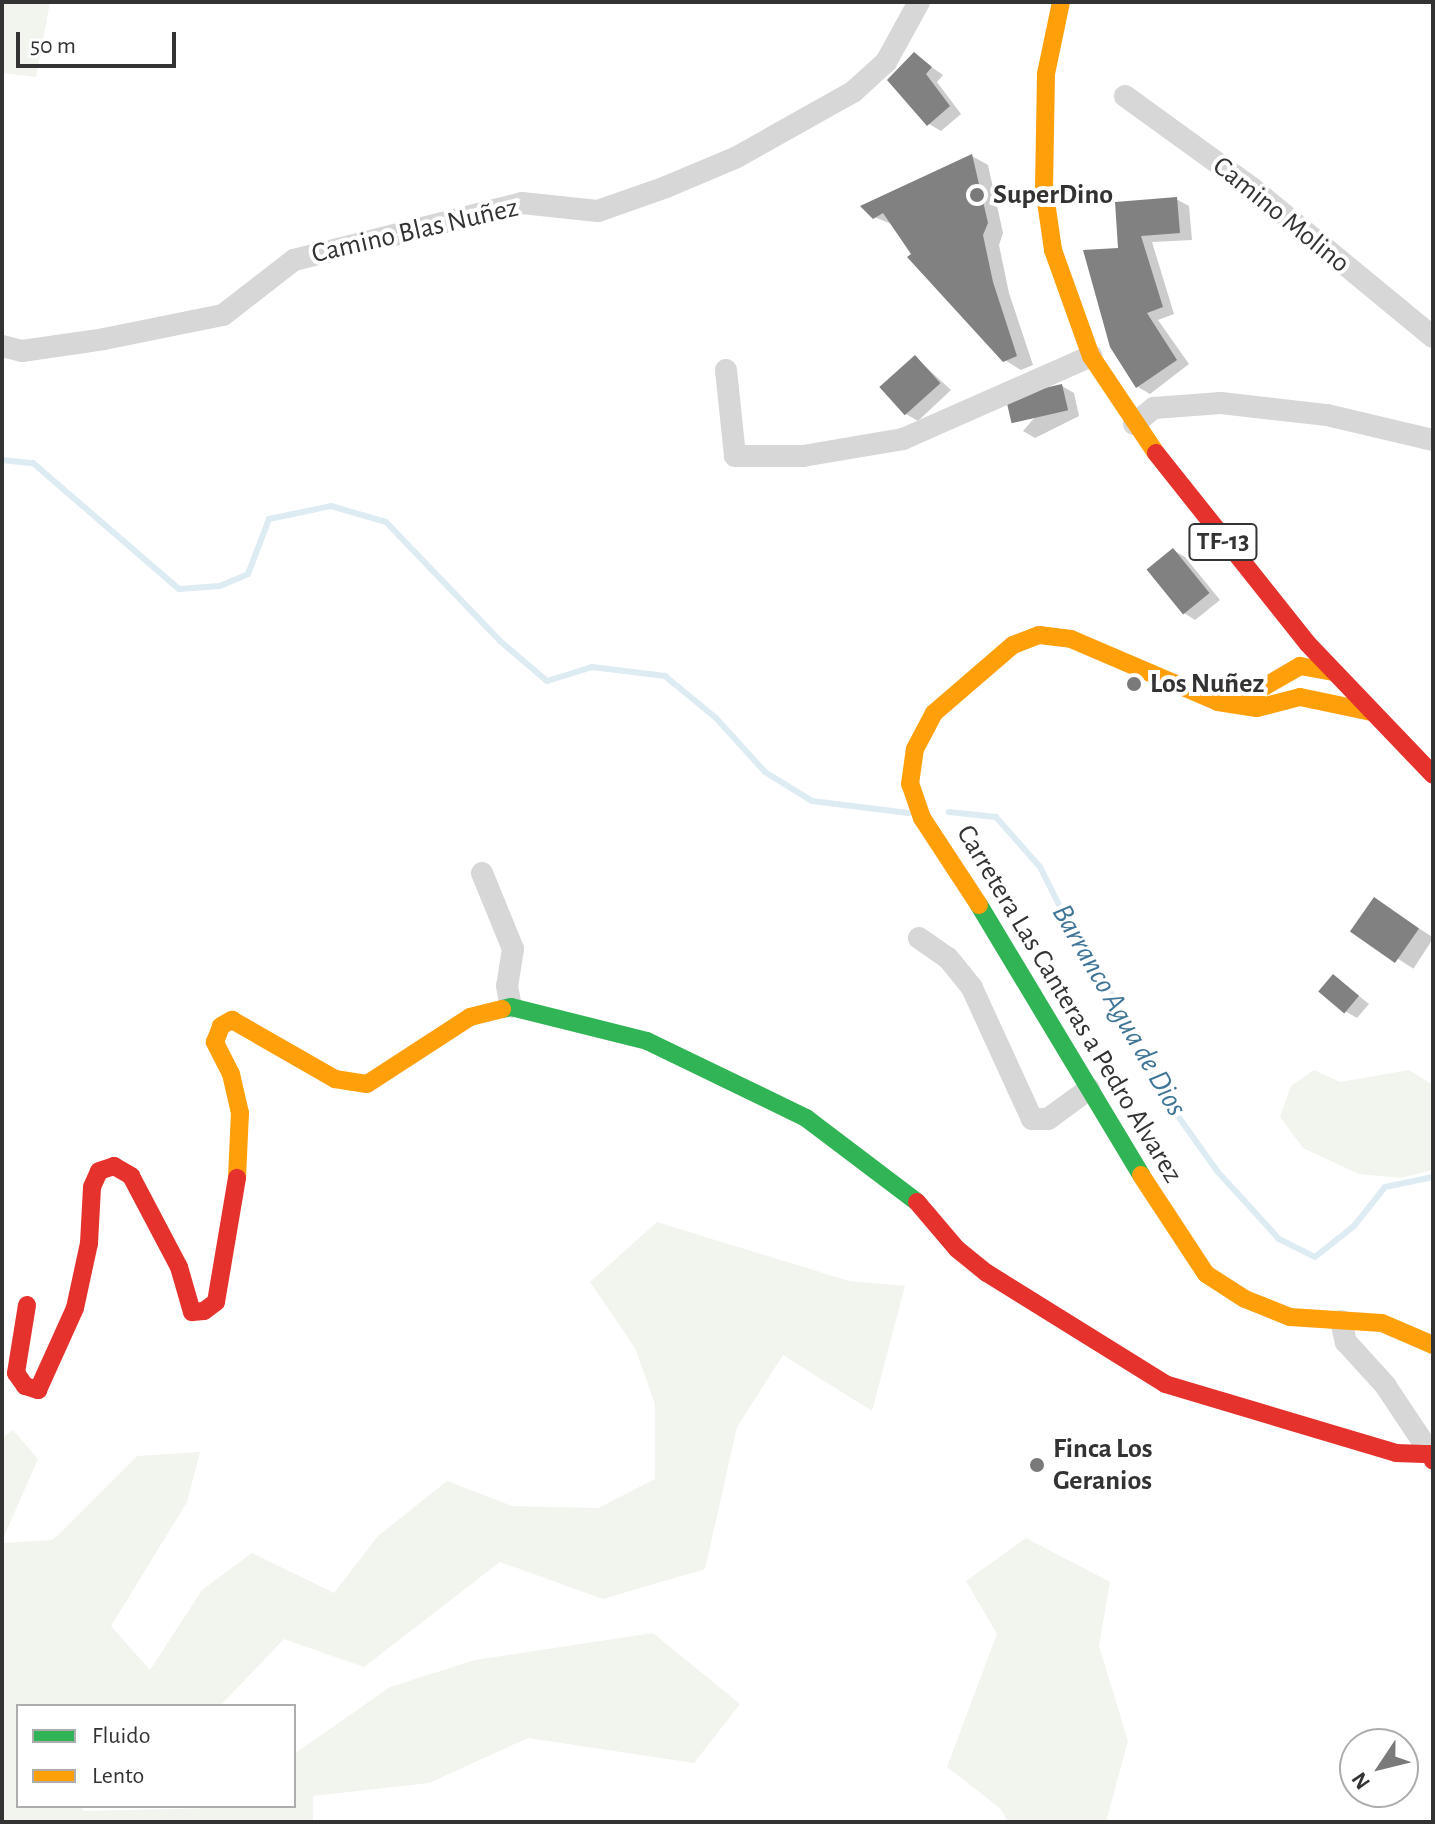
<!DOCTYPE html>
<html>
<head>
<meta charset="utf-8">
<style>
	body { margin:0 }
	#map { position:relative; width:1435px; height:1824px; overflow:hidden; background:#fff; font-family:"Alegreya Sans",sans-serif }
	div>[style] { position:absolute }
	.green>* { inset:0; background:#f1f5ed }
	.shadow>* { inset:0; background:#0003; transform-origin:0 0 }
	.stream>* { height:6px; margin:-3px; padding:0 3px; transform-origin:3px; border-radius:3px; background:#ddebf3 }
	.building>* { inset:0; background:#818181; transform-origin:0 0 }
	.street>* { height:22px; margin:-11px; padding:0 11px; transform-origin:11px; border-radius:11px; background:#d7d7d7 }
	.fast>* { height:18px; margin:-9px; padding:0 9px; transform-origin:9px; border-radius:9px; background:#30b455 }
	.slow>* { height:18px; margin:-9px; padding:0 9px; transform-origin:9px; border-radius:9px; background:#ff9f0a }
	.jam>* { height:18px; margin:-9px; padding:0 9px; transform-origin:9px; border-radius:9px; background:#e5322d }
	.dots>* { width:22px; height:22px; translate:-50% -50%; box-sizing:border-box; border:4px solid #fff; border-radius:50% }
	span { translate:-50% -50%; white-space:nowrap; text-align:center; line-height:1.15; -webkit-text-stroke:8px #fff; paint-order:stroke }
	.shield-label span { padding:2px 6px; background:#fff; border:2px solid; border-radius:6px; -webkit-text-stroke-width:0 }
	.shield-label { font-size:26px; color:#333; font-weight:700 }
	.poi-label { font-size:28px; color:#333; font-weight:700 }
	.left { translate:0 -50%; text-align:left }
	.street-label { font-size:28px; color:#333 }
	.water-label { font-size:30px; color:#3f7597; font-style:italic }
	.frame { position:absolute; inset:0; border:4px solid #333; pointer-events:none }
	.legend { position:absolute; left:16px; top:1704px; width:280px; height:104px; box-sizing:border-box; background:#fff; border:2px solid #adadad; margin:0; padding:10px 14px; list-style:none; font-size:24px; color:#333 }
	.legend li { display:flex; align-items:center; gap:16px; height:40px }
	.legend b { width:40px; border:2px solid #adadad }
	.north { position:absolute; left:1339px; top:1728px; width:80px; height:80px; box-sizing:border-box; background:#fff; border:2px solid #adadad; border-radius:50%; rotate:235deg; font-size:22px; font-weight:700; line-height:32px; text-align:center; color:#333 }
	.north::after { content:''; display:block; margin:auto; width:28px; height:36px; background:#7a7a7a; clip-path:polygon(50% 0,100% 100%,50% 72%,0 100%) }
	.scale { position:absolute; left:16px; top:32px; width:160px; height:36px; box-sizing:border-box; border:4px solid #333; border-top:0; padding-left:10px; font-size:24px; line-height:28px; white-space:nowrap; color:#333; -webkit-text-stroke:6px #fff; paint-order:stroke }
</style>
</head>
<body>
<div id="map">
	<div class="green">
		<i style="clip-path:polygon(2px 2px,50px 2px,36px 77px,2px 73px)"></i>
		<i style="clip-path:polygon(1314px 1070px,1340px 1082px,1409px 1070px,1433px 1085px,1433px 1170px,1400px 1178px,1359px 1174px,1303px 1148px,1280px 1117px,1291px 1086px)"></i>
		<i style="clip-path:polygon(657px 1222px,849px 1281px,905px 1286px,872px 1411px,783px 1355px,737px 1427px,705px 1569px,603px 1599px,500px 1562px,364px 1667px,284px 1639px,220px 1706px,18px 1706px,18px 1806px,81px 1806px,84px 1811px,294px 1806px,294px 1754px,390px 1687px,475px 1660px,653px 1633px,740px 1704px,694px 1763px,528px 1738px,429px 1783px,313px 1796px,313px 1822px,2px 1822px,2px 1543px,53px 1540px,137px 1456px,200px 1452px,187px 1502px,111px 1626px,150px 1670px,202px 1590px,252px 1553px,334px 1593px,378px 1536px,447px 1481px,512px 1506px,598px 1508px,655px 1479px,655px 1404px,635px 1348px,590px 1282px)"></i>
		<i style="clip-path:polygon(13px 1430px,38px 1459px,2px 1541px,2px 1438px)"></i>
		<i style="clip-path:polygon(1026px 1538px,1110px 1582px,1099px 1646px,1128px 1741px,1106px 1822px,1008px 1822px,1001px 1809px,947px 1767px,997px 1634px,966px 1581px)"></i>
	</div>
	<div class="shadow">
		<i style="clip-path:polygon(914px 55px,943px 75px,937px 82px,961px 114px,941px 131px,929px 124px)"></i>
		<i style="clip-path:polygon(972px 156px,988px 165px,1003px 233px,999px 245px,1009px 293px,1033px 365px,1021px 370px,1005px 360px,894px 225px,874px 217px)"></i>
		<i style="clip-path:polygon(1176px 199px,1189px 206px,1192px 240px,1152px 242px,1174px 314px,1158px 320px,1189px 364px,1150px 394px,1138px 387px,1112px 346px,1120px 250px)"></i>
		<i style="clip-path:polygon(915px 357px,951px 390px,918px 421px,906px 414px)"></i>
		<i style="clip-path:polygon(1062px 386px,1074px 393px,1079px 416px,1035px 438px,1023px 431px)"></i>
		<i style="clip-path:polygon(1173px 550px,1185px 557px,1220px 600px,1195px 620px,1184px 613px)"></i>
		<i style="left:1374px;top:899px;width:71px;height:37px;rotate:33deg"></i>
		<i style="clip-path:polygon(1334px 976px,1369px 1004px,1357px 1018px,1345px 1011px)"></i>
	</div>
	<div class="stream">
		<i style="left:2px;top:460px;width:31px;rotate:6deg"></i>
		<i style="left:33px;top:463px;width:193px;rotate:40.8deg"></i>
		<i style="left:179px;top:589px;width:41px;rotate:-4.2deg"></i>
		<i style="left:220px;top:586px;width:30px;rotate:-23deg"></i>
		<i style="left:248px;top:574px;width:59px;rotate:-69.1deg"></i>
		<i style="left:269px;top:519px;width:63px;rotate:-11.8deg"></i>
		<i style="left:331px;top:506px;width:57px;rotate:16.2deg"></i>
		<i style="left:386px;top:522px;width:165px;rotate:46.2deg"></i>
		<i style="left:500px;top:641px;width:62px;rotate:40.4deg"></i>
		<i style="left:547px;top:681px;width:47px;rotate:-17.3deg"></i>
		<i style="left:592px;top:667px;width:74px;rotate:7deg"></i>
		<i style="left:665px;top:676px;width:66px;rotate:39.5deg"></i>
		<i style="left:716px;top:718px;width:73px;rotate:47.8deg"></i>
		<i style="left:765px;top:772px;width:55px;rotate:31.7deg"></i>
		<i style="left:812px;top:801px;width:97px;rotate:7.1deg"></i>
		<i style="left:949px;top:812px;width:47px;rotate:6.1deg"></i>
		<i style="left:996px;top:817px;width:67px;rotate:48.7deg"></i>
		<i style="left:1040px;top:867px;width:95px;rotate:63.2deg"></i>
		<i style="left:1083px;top:952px;width:63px;rotate:56.1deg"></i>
		<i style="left:1118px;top:1004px;width:88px;rotate:65.2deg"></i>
		<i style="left:1155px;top:1084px;width:107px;rotate:54.5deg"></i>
		<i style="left:1217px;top:1171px;width:92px;rotate:47.6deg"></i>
		<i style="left:1279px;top:1239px;width:40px;rotate:26.6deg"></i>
		<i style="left:1315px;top:1257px;width:50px;rotate:-38.5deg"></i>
		<i style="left:1354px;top:1226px;width:50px;rotate:-51.5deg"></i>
		<i style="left:1385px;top:1187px;width:49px;rotate:-11.8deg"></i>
	</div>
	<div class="building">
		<i style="clip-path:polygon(914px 52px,932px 67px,926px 74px,950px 106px,927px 126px,887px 80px)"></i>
		<i style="clip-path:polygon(972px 154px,988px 223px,983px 235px,993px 282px,1017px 356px,1003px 362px,907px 257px,911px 254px,883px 213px,873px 219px,860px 206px)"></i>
		<i style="clip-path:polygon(1177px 197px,1180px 233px,1141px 236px,1163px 307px,1147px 313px,1177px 360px,1136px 388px,1110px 347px,1083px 250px,1118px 248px,1115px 202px)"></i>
		<i style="left:915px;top:355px;width:38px;height:48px;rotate:48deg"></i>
		<i style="left:1062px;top:384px;width:27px;height:58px;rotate:77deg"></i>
		<i style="left:1173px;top:548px;width:58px;height:34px;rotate:51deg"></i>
		<i style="left:1374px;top:897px;width:55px;height:42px;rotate:35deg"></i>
		<i style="left:1333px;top:974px;width:34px;height:23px;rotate:40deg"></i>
	</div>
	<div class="street">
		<i style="left:1125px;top:96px;width:157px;rotate:35.9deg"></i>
		<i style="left:1252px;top:188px;width:234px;rotate:39.5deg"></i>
		<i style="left:2px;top:346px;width:21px;rotate:14deg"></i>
		<i style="left:22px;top:351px;width:83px;rotate:-8.3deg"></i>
		<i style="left:104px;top:339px;width:121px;rotate:-11.4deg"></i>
		<i style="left:223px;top:315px;width:90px;rotate:-37.8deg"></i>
		<i style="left:294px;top:260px;width:235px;rotate:-14deg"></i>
		<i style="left:522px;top:203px;width:76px;rotate:6deg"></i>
		<i style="left:598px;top:211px;width:72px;rotate:-19.4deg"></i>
		<i style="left:666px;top:187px;width:77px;rotate:-22.9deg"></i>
		<i style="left:737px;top:157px;width:133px;rotate:-29.3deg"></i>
		<i style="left:853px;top:92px;width:45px;rotate:-42.3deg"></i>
		<i style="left:886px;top:62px;width:68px;rotate:-61.2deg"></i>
		<i style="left:726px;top:370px;width:86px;rotate:84deg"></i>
		<i style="left:735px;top:456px;width:68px"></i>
		<i style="left:803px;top:456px;width:101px;rotate:-9.6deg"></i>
		<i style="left:903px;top:439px;width:206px;rotate:-23.8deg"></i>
		<i style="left:1134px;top:424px;width:26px;rotate:-39deg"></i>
		<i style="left:1154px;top:408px;width:67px;rotate:-4.3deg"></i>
		<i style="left:1221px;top:403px;width:107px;rotate:6.5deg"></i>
		<i style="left:1327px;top:415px;width:109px;rotate:13.3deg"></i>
		<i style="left:482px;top:873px;width:82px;rotate:67.8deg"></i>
		<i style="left:513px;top:949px;width:37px;rotate:99deg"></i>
		<i style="left:507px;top:986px;width:21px;rotate:79deg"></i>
		<i style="left:919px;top:938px;width:35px;rotate:35deg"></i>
		<i style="left:948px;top:958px;width:38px;rotate:51deg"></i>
		<i style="left:972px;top:988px;width:144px;rotate:65.4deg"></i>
		<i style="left:1032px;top:1119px;width:16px"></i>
		<i style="left:1048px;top:1119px;width:51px;rotate:-36.2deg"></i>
		<i style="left:1341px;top:1321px;width:22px;rotate:77deg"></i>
		<i style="left:1346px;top:1342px;width:58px;rotate:47.8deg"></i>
		<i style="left:1385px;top:1385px;width:83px;rotate:56.3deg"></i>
	</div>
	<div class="fast">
		<i style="left:979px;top:905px;width:315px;rotate:59deg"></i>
		<i style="left:502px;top:1009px;width:9px;rotate:-13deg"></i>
		<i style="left:511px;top:1007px;width:140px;rotate:14deg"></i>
		<i style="left:647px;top:1041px;width:177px;rotate:25.8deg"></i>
		<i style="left:806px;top:1118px;width:139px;rotate:37.1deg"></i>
	</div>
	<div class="slow">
		<i style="left:1061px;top:2px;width:74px;rotate:101.8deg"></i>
		<i style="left:1046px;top:74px;width:114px;rotate:91deg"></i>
		<i style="left:1044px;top:188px;width:63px;rotate:81.7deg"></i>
		<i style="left:1053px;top:250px;width:113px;rotate:70.3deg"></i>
		<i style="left:1091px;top:356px;width:117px;rotate:56.2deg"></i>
		<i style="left:1238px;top:702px;width:72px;rotate:-30.1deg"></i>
		<i style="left:1300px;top:666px;width:35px;rotate:10deg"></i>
		<i style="left:979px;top:905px;width:104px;rotate:-123.2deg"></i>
		<i style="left:922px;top:818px;width:36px;rotate:-109deg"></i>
		<i style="left:910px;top:784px;width:35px;rotate:-82deg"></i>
		<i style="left:915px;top:749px;width:41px;rotate:-62.2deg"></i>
		<i style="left:934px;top:713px;width:104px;rotate:-40.7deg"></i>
		<i style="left:1013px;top:645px;width:28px;rotate:-21deg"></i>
		<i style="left:1039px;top:635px;width:32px;rotate:7deg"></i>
		<i style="left:1071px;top:639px;width:160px;rotate:23.2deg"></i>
		<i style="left:1218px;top:702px;width:39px;rotate:9deg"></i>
		<i style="left:1257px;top:708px;width:44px;rotate:-14.3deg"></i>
		<i style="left:1300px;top:697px;width:74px;rotate:11.8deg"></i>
		<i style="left:1141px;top:1175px;width:118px;rotate:56.7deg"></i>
		<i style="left:1206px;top:1274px;width:46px;rotate:32.7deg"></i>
		<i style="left:1245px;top:1299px;width:48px;rotate:21.8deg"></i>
		<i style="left:1290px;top:1317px;width:92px;rotate:3.7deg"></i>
		<i style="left:1382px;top:1323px;width:56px;rotate:23.3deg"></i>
		<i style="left:237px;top:1178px;width:65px;rotate:-87.4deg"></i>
		<i style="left:240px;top:1113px;width:40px;rotate:-103deg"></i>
		<i style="left:231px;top:1074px;width:36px;rotate:-117deg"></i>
		<i style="left:215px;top:1042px;width:17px;rotate:-69deg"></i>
		<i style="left:221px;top:1026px;width:13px;rotate:-29deg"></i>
		<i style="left:232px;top:1020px;width:119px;rotate:29.8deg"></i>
		<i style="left:335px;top:1079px;width:32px;rotate:9deg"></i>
		<i style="left:367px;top:1084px;width:123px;rotate:-33deg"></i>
		<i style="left:470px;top:1017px;width:33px;rotate:-14deg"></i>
	</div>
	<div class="jam">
		<i style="left:1156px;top:453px;width:244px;rotate:51.5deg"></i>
		<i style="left:1308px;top:644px;width:181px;rotate:46.3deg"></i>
		<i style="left:917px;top:1202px;width:62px;rotate:49.6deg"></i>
		<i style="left:957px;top:1249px;width:38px;rotate:39deg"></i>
		<i style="left:987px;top:1273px;width:210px;rotate:31.9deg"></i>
		<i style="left:1165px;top:1384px;width:241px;rotate:16.6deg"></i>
		<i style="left:1396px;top:1453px;width:35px;rotate:2deg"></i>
		<i style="left:1431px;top:1454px;width:7px;rotate:74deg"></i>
		<i style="left:27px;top:1305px;width:69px;rotate:99.2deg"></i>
		<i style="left:16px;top:1373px;width:16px;rotate:55deg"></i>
		<i style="left:25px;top:1386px;width:14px;rotate:17deg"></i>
		<i style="left:38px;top:1390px;width:90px;rotate:-65.7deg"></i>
		<i style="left:75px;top:1308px;width:66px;rotate:-77.8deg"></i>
		<i style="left:89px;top:1243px;width:56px;rotate:-86.9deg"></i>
		<i style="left:92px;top:1187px;width:17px;rotate:-66deg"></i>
		<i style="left:99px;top:1171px;width:16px;rotate:-18deg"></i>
		<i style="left:114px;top:1166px;width:20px;rotate:30deg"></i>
		<i style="left:131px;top:1176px;width:103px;rotate:62.2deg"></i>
		<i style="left:179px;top:1267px;width:47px;rotate:73.9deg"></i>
		<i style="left:192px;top:1312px;width:12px;rotate:-5deg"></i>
		<i style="left:204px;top:1311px;width:15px;rotate:-37deg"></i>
		<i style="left:216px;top:1302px;width:126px;rotate:-80.4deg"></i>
	</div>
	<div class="dots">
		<i style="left:977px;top:195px;background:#7a7a7a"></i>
		<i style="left:1134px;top:684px;background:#7a7a7a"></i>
		<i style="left:1037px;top:1465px;background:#7a7a7a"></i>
	</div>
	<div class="shield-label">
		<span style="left:1223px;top:542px">TF-13</span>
	</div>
	<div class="poi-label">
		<span class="left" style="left:993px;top:195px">SuperDino</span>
		<span class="left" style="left:1150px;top:684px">Los Nuñez</span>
		<span class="left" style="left:1053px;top:1465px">Finca Los<br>Geranios</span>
	</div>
	<div class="street-label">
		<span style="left:1281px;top:215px;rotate:39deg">Camino Molino</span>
		<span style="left:415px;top:231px;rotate:-13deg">Camino Blas Nuñez</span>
		<span style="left:1069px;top:1004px;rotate:59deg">Carretera Las Canteras a Pedro Alvarez</span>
	</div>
	<div class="water-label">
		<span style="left:1119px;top:1010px;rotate:60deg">Barranco Agua de Dios</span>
	</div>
	<div class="frame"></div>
	<ul class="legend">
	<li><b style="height:10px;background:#30b455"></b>Fluido</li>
	<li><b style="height:10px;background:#ff9f0a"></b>Lento</li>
	</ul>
	<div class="north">N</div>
	<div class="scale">50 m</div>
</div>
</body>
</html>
